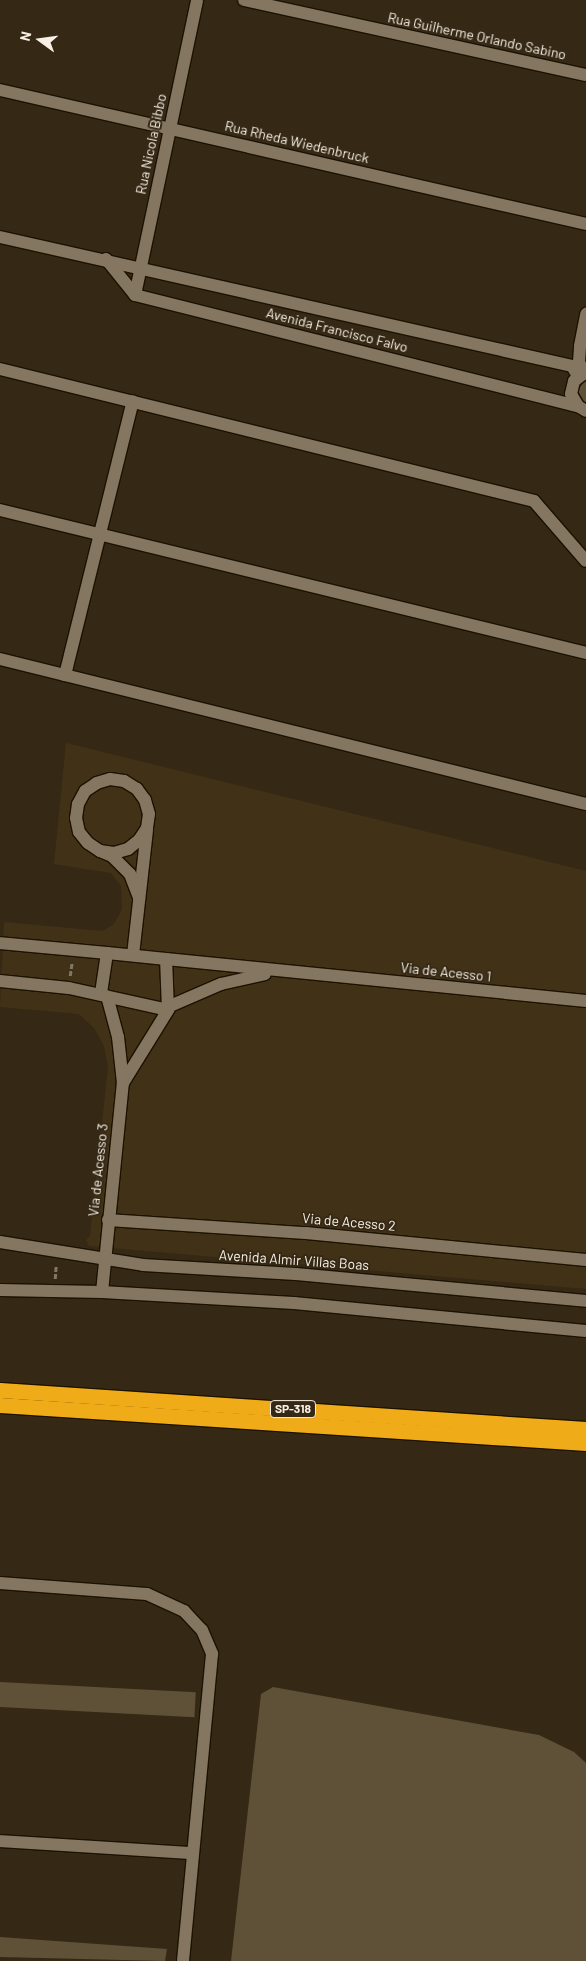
<!DOCTYPE html>
<html>
<head>
<meta charset="utf-8">
<style>
	body { margin:0 }
	#map { position:relative; width:586px; height:1961px; overflow:hidden; background:#352916; font-family:Barlow,sans-serif }
	div>[style] { position:absolute }
	.built>* { inset:0; background:#413117 }
	.green>* { inset:0; background:#5f5038; transform-origin:0 0 }
	.path>* { height:2.5px; margin-top:-1.25px; transform-origin:0; background:repeating-linear-gradient(90deg,#817766 0 5px,transparent 0 7.5px) }
	.roads { filter:drop-shadow(1px 0 #1c1201) drop-shadow(-1px 0 #1c1201) drop-shadow(0 1px #1c1201) drop-shadow(0 -1px #1c1201) }
	.minor>* { height:12px; margin:-6px; padding:0 6px; transform-origin:6px; border-radius:6px; background:#847660 }
	.highway>* { height:15px; margin:-7.5px; padding:0 7.5px; transform-origin:7.5px; border-radius:7.5px; background:#efac18 }
	span { translate:-50% -50%; white-space:nowrap; text-align:center; line-height:1.15; -webkit-text-stroke:4px #352916; paint-order:stroke }
	.shield-label span { padding:1px 4px; background:#352916; border:1px solid; border-radius:4px; -webkit-text-stroke-width:0 }
	.shield-label { font-size:12px; color:#f8f0e4; font-weight:700 }
	.street-label { font-size:14px; color:#f8f0e4 }
	.north { position:absolute; left:15px; top:15px; width:50px; height:50px; -webkit-text-stroke:4px #352916; paint-order:stroke; rotate:284deg; font-size:14px; font-weight:700; line-height:20px; text-align:center; color:#f8f0e4 }
	.north::after { content:''; display:block; margin:auto; width:18px; height:22px; background:#f8f0e4; clip-path:polygon(50% 0,100% 100%,50% 72%,0 100%) }
</style>
</head>
<body>
<div id="map">
	<div class="built">
		<i style="clip-path:polygon(66px 743px,586px 871px,586px 1289px,89px 1246px,86px 1240px,90px 1236px,108px 1067px,104px 1046px,94px 1028px,79px 1014px,0 1007px,4px 922px,103px 931px,114px 924px,122px 909px,121px 886px,111px 873px,54px 864px)"></i>
	</div>
	<div class="green">
		<i style="clip-path:polygon(586px 378px,586px 405px,578px 391px)"></i>
		<i style="left:0;top:1682px;width:196px;height:25px;rotate:3deg"></i>
		<i style="clip-path:polygon(273px 1687px,539px 1735px,574px 1752px,586px 1763px,586px 1961px,231px 1961px,261px 1694px)"></i>
		<i style="clip-path:polygon(0 1937px,167px 1949px,165px 1961px,0 1957px)"></i>
	</div>
	<div class="path">
		<i style="left:70px;top:976px;width:14px;rotate:-82deg"></i>
		<i style="left:55px;top:1279px;width:14px;rotate:-86deg"></i>
	</div>
	<div class="roads">
		<div class="minor">
			<i style="left:244px;top:0;width:350px;rotate:12.4deg"></i>
			<i style="left:0;top:90px;width:601px;rotate:12.88deg"></i>
			<i style="left:0;top:237px;width:586px;rotate:12.71deg"></i>
			<i style="left:572px;top:366px;width:12px;rotate:59deg"></i>
			<i style="left:106px;top:259px;width:46px;rotate:51.1deg"></i>
			<i style="left:135px;top:295px;width:457px;rotate:14.1deg"></i>
			<i style="left:135px;top:295px;width:301px;rotate:-78.1deg"></i>
			<i style="left:0;top:369px;width:550px;rotate:13.88deg"></i>
			<i style="left:534px;top:501px;width:79px;rotate:49.1deg"></i>
			<i style="left:584px;top:372px;width:11px;rotate:-117deg"></i>
			<i style="left:579px;top:362px;width:16px;rotate:-86deg"></i>
			<i style="left:580px;top:346px;width:33px;rotate:-79deg"></i>
			<i style="left:586px;top:372px;width:15px;rotate:143deg"></i>
			<i style="left:574px;top:381px;width:13px;rotate:103deg"></i>
			<i style="left:571px;top:394px;width:14px;rotate:60deg"></i>
			<i style="left:578px;top:406px;width:9px;rotate:32deg"></i>
			<i style="left:0;top:510px;width:603px;rotate:13.71deg"></i>
			<i style="left:0;top:659px;width:604px;rotate:13.9deg"></i>
			<i style="left:65px;top:675px;width:282px;rotate:-76.1deg"></i>
			<i style="left:100px;top:851px;width:14px;rotate:8deg"></i>
			<i style="left:114px;top:853px;width:15px;rotate:-16deg"></i>
			<i style="left:128px;top:849px;width:14px;rotate:-39deg"></i>
			<i style="left:139px;top:840px;width:14px;rotate:-56deg"></i>
			<i style="left:147px;top:828px;width:14px;rotate:-82deg"></i>
			<i style="left:149px;top:814px;width:15px;rotate:-106deg"></i>
			<i style="left:145px;top:800px;width:14px;rotate:-126deg"></i>
			<i style="left:137px;top:789px;width:15px;rotate:-148deg"></i>
			<i style="left:124px;top:781px;width:14px;rotate:-172deg"></i>
			<i style="left:110px;top:779px;width:14px;rotate:163deg"></i>
			<i style="left:97px;top:783px;width:14px;rotate:146deg"></i>
			<i style="left:85px;top:791px;width:15px;rotate:118deg"></i>
			<i style="left:78px;top:804px;width:14px;rotate:98deg"></i>
			<i style="left:76px;top:818px;width:14px;rotate:78deg"></i>
			<i style="left:79px;top:832px;width:14px;rotate:51deg"></i>
			<i style="left:88px;top:843px;width:14px;rotate:34deg"></i>
			<i style="left:100px;top:851px;width:13px;rotate:23deg"></i>
			<i style="left:112px;top:856px;width:25px;rotate:45deg"></i>
			<i style="left:130px;top:874px;width:26px;rotate:69deg"></i>
			<i style="left:0;top:943px;width:107px;rotate:5.3deg"></i>
			<i style="left:133px;top:955px;width:125px;rotate:-83.6deg"></i>
			<i style="left:166px;top:959px;width:422px;rotate:5.7deg"></i>
			<i style="left:0;top:981px;width:69px;rotate:5.8deg"></i>
			<i style="left:69px;top:988px;width:101px;rotate:12.5deg"></i>
			<i style="left:168px;top:1010px;width:51px;rotate:-92.2deg"></i>
			<i style="left:166px;top:959px;width:59px;rotate:-174.2deg"></i>
			<i style="left:107px;top:953px;width:40px;rotate:98.5deg"></i>
			<i style="left:170px;top:1006px;width:56px;rotate:-23.3deg"></i>
			<i style="left:221px;top:984px;width:45px;rotate:-12.8deg"></i>
			<i style="left:123px;top:1083px;width:86px;rotate:-58.3deg"></i>
			<i style="left:108px;top:1220px;width:198px;rotate:3.8deg"></i>
			<i style="left:306px;top:1233px;width:281px;rotate:5.5deg"></i>
			<i style="left:0;top:1242px;width:145px;rotate:9.1deg"></i>
			<i style="left:143px;top:1265px;width:153px;rotate:3.4deg"></i>
			<i style="left:296px;top:1274px;width:291px;rotate:5.3deg"></i>
			<i style="left:0;top:1290px;width:102px;rotate:1.1deg"></i>
			<i style="left:102px;top:1292px;width:192px;rotate:3.3deg"></i>
			<i style="left:294px;top:1303px;width:293px;rotate:5.5deg"></i>
			<i style="left:102px;top:1292px;width:210px;rotate:-84.3deg"></i>
			<i style="left:123px;top:1083px;width:46px;rotate:-96.2deg"></i>
			<i style="left:118px;top:1037px;width:42px;rotate:-105deg"></i>
			<i style="left:0;top:1583px;width:147px;rotate:4.3deg"></i>
			<i style="left:147px;top:1594px;width:41px;rotate:24.7deg"></i>
			<i style="left:184px;top:1611px;width:26px;rotate:47deg"></i>
			<i style="left:202px;top:1630px;width:26px;rotate:67deg"></i>
			<i style="left:212px;top:1654px;width:308px;rotate:95.4deg"></i>
			<i style="left:0;top:1841px;width:192px;rotate:3.6deg"></i>
		</div>
		<div class="highway">
			<i style="left:0;top:1390px;width:587px;rotate:3.81deg"></i>
			<i style="left:0;top:1405px;width:587px;rotate:3.71deg"></i>
		</div>
	</div>
	<div class="shield-label">
		<span style="left:293px;top:1409px">SP-318</span>
	</div>
	<div class="street-label">
		<span style="left:477px;top:36px;rotate:12deg">Rua Guilherme Orlando Sabino</span>
		<span style="left:297px;top:142px;rotate:13deg">Rua Rheda Wiedenbruck</span>
		<span style="left:151px;top:144px;rotate:-78deg">Rua Nicola Bibbo</span>
		<span style="left:337px;top:330px;rotate:14deg">Avenida Francisco Falvo</span>
		<span style="left:446px;top:972px;rotate:6deg">Via de Acesso 1</span>
		<span style="left:98px;top:1170px;rotate:-84deg">Via de Acesso 3</span>
		<span style="left:349px;top:1222px;rotate:5deg">Via de Acesso 2</span>
		<span style="left:294px;top:1260px;rotate:4deg">Avenida Almir Villas Boas</span>
	</div>
	<div class="north">N</div>
</div>
</body>
</html>
